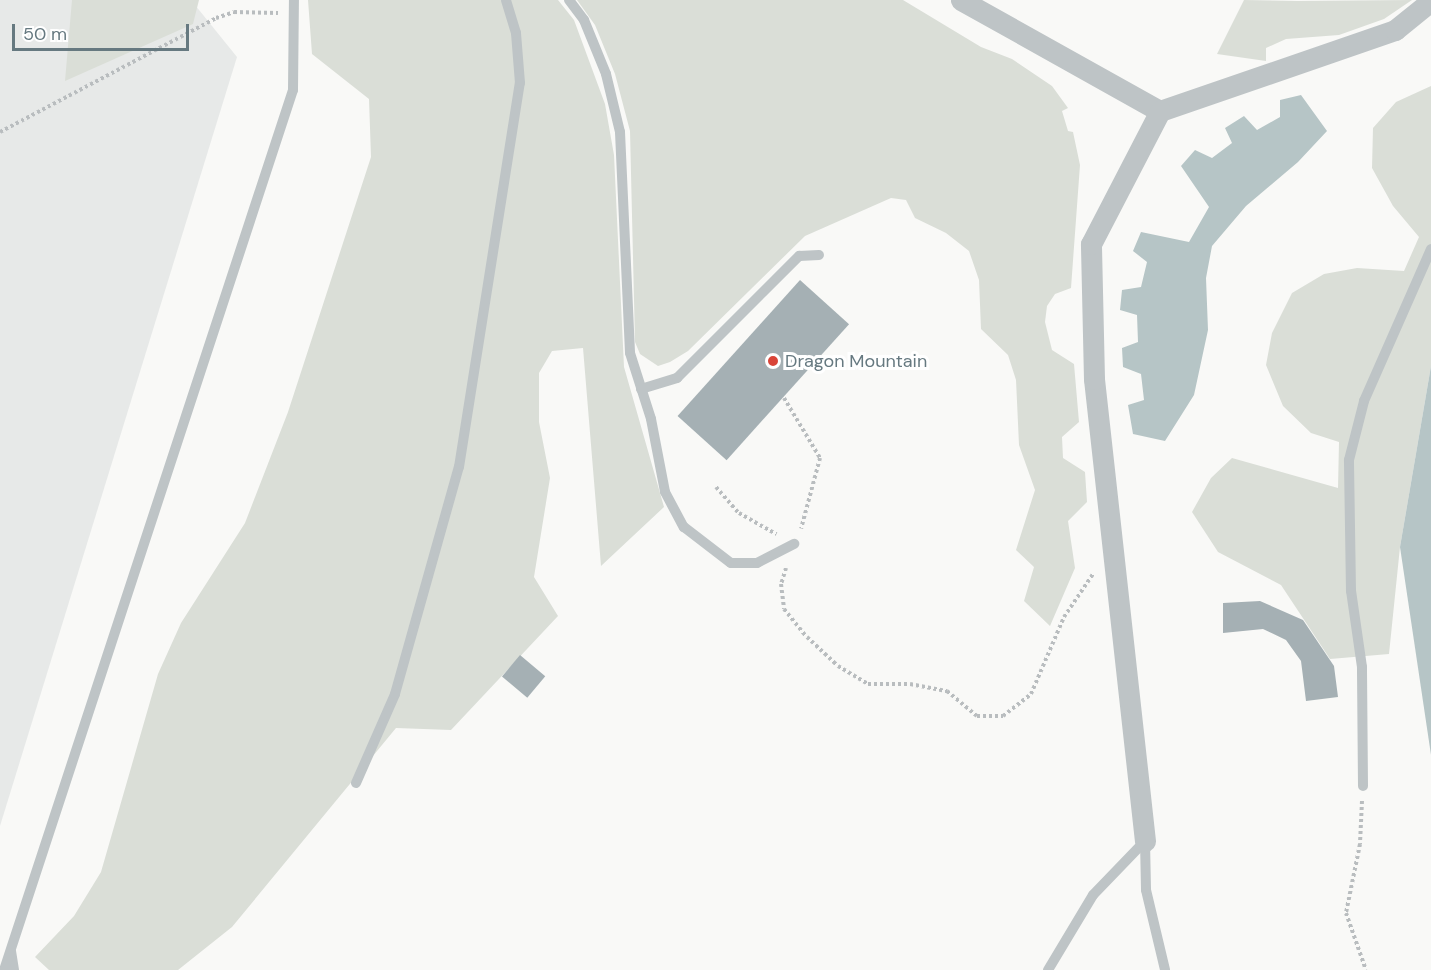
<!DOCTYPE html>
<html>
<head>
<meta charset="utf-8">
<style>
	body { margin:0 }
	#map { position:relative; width:1431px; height:970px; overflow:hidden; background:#f9f9f7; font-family:"DM Sans",sans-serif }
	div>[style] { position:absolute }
	.built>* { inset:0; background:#e7e9e8 }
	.green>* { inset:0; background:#daded7 }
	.water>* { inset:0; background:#b6c5c6 }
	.building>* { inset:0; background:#a5b0b4; transform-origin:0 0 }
	.path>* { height:4px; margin-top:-2px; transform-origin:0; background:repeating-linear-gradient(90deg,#b9bdbf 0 3px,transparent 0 6px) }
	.lane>* { height:10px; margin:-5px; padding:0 5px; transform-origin:5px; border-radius:5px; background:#bec4c6 }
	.street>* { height:21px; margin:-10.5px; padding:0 10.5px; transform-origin:10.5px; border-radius:10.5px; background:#bec4c6 }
	.dots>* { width:16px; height:16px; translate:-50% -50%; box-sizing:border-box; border:3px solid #fff; border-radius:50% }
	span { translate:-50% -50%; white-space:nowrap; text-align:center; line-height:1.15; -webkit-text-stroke:6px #fff; paint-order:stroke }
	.poi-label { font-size:18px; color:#667980 }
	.left { translate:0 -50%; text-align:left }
	.scale { position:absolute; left:12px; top:24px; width:177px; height:27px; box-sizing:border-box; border:3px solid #667980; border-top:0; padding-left:8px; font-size:18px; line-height:21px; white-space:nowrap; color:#667980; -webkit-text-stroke:4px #fff; paint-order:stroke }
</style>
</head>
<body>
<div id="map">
	<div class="built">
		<i style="clip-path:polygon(0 0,191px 0,237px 57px,0 826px)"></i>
	</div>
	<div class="green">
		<i style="clip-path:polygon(72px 0,199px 0,193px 24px,65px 81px)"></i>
		<i style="clip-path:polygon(308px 0,558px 0,574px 20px,605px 104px,614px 155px,624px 367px,664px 507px,601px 566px,583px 348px,552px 351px,539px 373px,539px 422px,550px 478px,534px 577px,558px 616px,451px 730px,396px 728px,232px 927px,178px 970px,49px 970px,35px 957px,74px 916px,101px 872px,158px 674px,181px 623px,245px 523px,288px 412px,371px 157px,369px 99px,312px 54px)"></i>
		<i style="clip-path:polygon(577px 0,903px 0,981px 47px,1012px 59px,1052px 86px,1068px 108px,1062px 111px,1068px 131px,1073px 132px,1080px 165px,1071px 288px,1055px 294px,1047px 306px,1045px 322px,1052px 350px,1074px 364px,1079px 422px,1062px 437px,1063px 458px,1085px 472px,1087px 502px,1068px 521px,1075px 568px,1050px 626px,1024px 601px,1034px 567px,1016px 550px,1035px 490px,1019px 445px,1016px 380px,1008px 355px,981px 329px,979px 280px,969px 251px,946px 233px,915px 218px,906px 200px,891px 198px,805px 236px,688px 351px,670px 362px,658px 366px,640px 354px,635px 342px,630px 131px,615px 74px,595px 25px)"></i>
		<i style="clip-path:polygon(1244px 0,1297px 1px,1412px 0,1384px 19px,1339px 35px,1286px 39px,1266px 48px,1266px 61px,1217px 54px)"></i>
		<i style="clip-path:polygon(1431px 86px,1431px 366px,1400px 547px,1389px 654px,1330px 659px,1281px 585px,1218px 552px,1192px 512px,1211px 478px,1232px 458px,1338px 488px,1339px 442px,1311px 433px,1283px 406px,1266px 365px,1272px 333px,1292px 293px,1324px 274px,1357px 268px,1404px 271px,1419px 237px,1393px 206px,1372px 168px,1373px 128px,1396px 102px)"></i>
	</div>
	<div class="water">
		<i style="clip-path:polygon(1301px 95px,1327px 131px,1298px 162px,1246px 206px,1212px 246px,1206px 278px,1208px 330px,1194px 395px,1165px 441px,1133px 434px,1128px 405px,1144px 400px,1141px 374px,1123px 367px,1122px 348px,1138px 342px,1137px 315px,1120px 310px,1122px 290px,1141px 287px,1147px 262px,1133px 251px,1141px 232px,1189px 242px,1209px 207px,1181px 166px,1195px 150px,1212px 158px,1232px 143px,1225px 128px,1244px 116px,1257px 130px,1280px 117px,1280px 100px)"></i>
		<i style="clip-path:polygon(1431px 366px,1431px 755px,1400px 547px)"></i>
	</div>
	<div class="building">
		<i style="left:800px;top:280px;width:66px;height:183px;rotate:42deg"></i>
		<i style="clip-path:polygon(1260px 601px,1303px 620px,1334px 666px,1338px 697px,1306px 701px,1301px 661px,1286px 640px,1263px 629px,1223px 633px,1223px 603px)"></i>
		<i style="left:520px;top:655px;width:33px;height:28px;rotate:40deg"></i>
	</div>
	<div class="path">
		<i style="left:0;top:132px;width:244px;rotate:-27.8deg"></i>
		<i style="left:216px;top:18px;width:19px;rotate:-18deg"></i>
		<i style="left:234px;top:12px;width:44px;rotate:1.3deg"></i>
		<i style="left:784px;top:398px;width:70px;rotate:59deg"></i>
		<i style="left:820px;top:458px;width:73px;rotate:105deg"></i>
		<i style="left:716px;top:487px;width:35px;rotate:49deg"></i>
		<i style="left:739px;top:513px;width:43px;rotate:29.6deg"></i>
		<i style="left:786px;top:568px;width:17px;rotate:107deg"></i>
		<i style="left:781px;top:584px;width:25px;rotate:83deg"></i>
		<i style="left:784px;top:609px;width:36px;rotate:51deg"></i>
		<i style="left:807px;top:637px;width:42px;rotate:43.1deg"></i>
		<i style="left:838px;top:666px;width:35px;rotate:31deg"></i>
		<i style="left:868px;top:684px;width:42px"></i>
		<i style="left:910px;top:684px;width:38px;rotate:11deg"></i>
		<i style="left:947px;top:691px;width:39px;rotate:40deg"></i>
		<i style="left:977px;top:716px;width:26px"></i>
		<i style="left:1003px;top:716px;width:36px;rotate:-38deg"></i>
		<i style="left:1031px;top:694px;width:84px;rotate:-66.8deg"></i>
		<i style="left:1064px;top:617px;width:52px;rotate:-56deg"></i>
		<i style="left:1362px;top:801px;width:43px;rotate:92.7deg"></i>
		<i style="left:1360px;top:844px;width:70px;rotate:101.5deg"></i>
		<i style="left:1346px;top:913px;width:60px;rotate:70.7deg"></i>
	</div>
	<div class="lane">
		<i style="left:569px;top:0;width:25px;rotate:53deg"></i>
		<i style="left:584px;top:20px;width:58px;rotate:67.8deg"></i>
		<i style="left:606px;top:74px;width:60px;rotate:76.4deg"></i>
		<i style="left:620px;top:132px;width:221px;rotate:87.4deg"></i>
		<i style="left:630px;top:353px;width:69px;rotate:72.3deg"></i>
		<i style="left:651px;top:419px;width:74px;rotate:79.1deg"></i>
		<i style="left:665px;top:492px;width:40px;rotate:62deg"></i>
		<i style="left:684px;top:527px;width:59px;rotate:37.5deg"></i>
		<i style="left:731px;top:563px;width:26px"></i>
		<i style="left:757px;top:563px;width:42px;rotate:-27.2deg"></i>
		<i style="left:641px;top:389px;width:38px;rotate:-17deg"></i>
		<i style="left:677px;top:378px;width:173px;rotate:-45deg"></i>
		<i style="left:799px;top:256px;width:20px;rotate:-3deg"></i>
		<i style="left:356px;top:783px;width:97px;rotate:-66.3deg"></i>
		<i style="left:395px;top:694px;width:236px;rotate:-74.3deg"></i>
		<i style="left:459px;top:467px;width:389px;rotate:-81deg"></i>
		<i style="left:520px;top:83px;width:50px;rotate:-94.6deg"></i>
		<i style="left:516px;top:33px;width:34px;rotate:-107deg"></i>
		<i style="left:1363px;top:786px;width:119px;rotate:-90.5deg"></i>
		<i style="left:1362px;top:667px;width:77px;rotate:-98.2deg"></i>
		<i style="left:1351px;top:591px;width:131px;rotate:-90.9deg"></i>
		<i style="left:1349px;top:460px;width:61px;rotate:-75.7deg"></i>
		<i style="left:1364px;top:401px;width:166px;rotate:-66.2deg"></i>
		<i style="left:1145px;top:841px;width:49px;rotate:88.8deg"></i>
		<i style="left:1146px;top:890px;width:82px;rotate:76.6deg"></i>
		<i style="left:11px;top:951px;width:19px;rotate:81deg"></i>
		<i style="left:4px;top:970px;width:926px;rotate:-71.82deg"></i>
		<i style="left:293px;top:90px;width:90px;rotate:-89.4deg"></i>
		<i style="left:1048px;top:970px;width:87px;rotate:-59deg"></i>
		<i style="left:1093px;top:895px;width:75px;rotate:-46.1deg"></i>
	</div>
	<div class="street">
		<i style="left:961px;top:0;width:228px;rotate:29.2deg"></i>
		<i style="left:1160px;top:111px;width:249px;rotate:-19deg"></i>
		<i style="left:1395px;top:30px;width:46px;rotate:-38.9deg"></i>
		<i style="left:1145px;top:841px;width:465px;rotate:-96.3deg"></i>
		<i style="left:1094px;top:379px;width:135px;rotate:-91.3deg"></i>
		<i style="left:1091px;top:244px;width:150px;rotate:-62.6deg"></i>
	</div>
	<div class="dots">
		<i style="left:773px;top:361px;background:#d94438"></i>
	</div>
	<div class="poi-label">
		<span class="left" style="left:785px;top:361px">Dragon Mountain</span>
	</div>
	<div class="scale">50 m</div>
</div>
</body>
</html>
